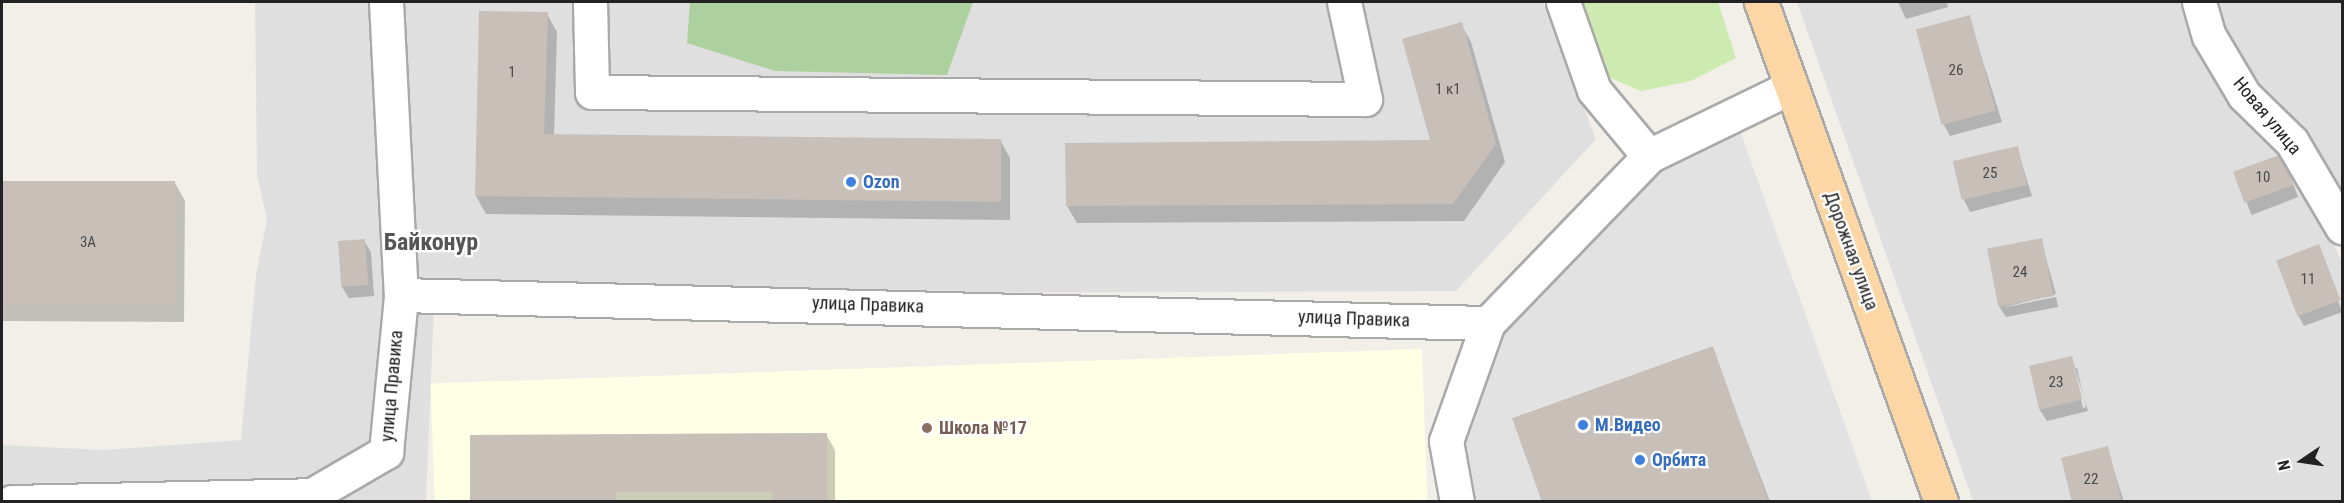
<!DOCTYPE html>
<html>
<head>
<meta charset="utf-8">
<style>
	body { margin:0 }
	#map { position:relative; width:2344px; height:503px; overflow:hidden; background:#f2efe9; font-family:"Roboto Condensed",sans-serif }
	div>[style] { position:absolute }
	.residential>* { inset:0; background:#e0dfdf }
	.education>* { inset:0; background:#ffffe5; transform-origin:0 0 }
	.grass>* { inset:0; background:#cdebb0 }
	.forest>* { inset:0; background:#add19e }
	.parking>* { inset:0; background:#e2e2e2 }
	.shadow>* { inset:0; background:#0003; transform-origin:0 0 }
	.building>* { inset:0; background:#c7bfb8; transform-origin:0 0 }
	.roads { filter:drop-shadow(2px 0 #a9a9a9) drop-shadow(-2px 0 #a9a9a9) drop-shadow(0 2px #a9a9a9) drop-shadow(0 -2px #a9a9a9) }
	.minor>* { height:33px; margin:-16.5px; padding:0 16.5px; transform-origin:16.5px; border-radius:16.5px; background:#fff }
	.major>* { height:33px; margin:-16.5px; padding:0 16.5px; transform-origin:16.5px; border-radius:16.5px; background:#fcd6a4 }
	.dots>* { width:16px; height:16px; translate:-50% -50%; box-sizing:border-box; border:3px solid #fff; border-radius:50% }
	span { translate:-50% -50%; white-space:nowrap; text-align:center; line-height:1.15; -webkit-text-stroke:4.5px #fff; paint-order:stroke }
	.number-label { font-size:15px; color:#4b4948 }
	.number-label span { -webkit-text-stroke-width:0 }
	.street-label { font-size:18px; color:#222 }
	.shop-label { font-size:18px; color:#366cbe; font-weight:700 }
	.left { translate:0 -50%; text-align:left }
	.education-label { font-size:18px; color:#785e54; font-weight:700 }
	.district-label { font-size:24px; color:#555; font-weight:700 }
	.frame { position:absolute; inset:0; border:3px solid #222; pointer-events:none }
	.north { position:absolute; left:2272px; top:431px; width:60px; height:60px; -webkit-text-stroke:4px #fff; paint-order:stroke; rotate:257deg; font-size:16px; font-weight:700; line-height:24px; text-align:center; color:#222 }
	.north::after { content:''; display:block; margin:auto; width:21px; height:27px; background:#222; clip-path:polygon(50% 0,100% 100%,50% 72%,0 100%) }
</style>
</head>
<body>
<div id="map">
	<div class="residential">
		<i style="clip-path:polygon(255px 2px,1543px 2px,1596px 139px,1456px 291px,911px 293px,435px 281px,426px 501px,2px 501px,2px 445px,104px 450px,241px 440px,256px 275px,267px 220px,257px 175px)"></i>
		<i style="clip-path:polygon(1797px 2px,2188px 2px,2291px 155px,2342px 262px,2342px 501px,1973px 501px)"></i>
		<i style="clip-path:polygon(2210px 2px,2342px 2px,2342px 206px,2251px 87px)"></i>
	</div>
	<div class="education">
		<i style="left:1422px;top:349px;width:152px;height:992px;rotate:88deg"></i>
	</div>
	<div class="grass">
		<i style="clip-path:polygon(1581px 2px,1718px 2px,1736px 58px,1691px 81px,1641px 91px,1606px 76px)"></i>
	</div>
	<div class="forest">
		<i style="clip-path:polygon(690px 2px,973px 2px,947px 75px,775px 71px,687px 43px)"></i>
	</div>
	<div class="parking">
		<i style="clip-path:polygon(1734px 114px,1872px 501px,1768px 501px,1713px 346px,1513px 417px,1542px 501px,1457px 501px,1446px 441px,1488px 323px,1649px 156px)"></i>
	</div>
	<div class="shadow">
		<i style="clip-path:polygon(1898px 2px,1947px 2px,1948px 7px,1906px 19px)"></i>
		<i style="clip-path:polygon(547px 14px,557px 32px,554px 136px,1000px 140px,1010px 158px,1010px 220px,486px 214px,476px 196px)"></i>
		<i style="clip-path:polygon(1969px 17px,2002px 122px,1950px 136px,1944px 125px)"></i>
		<i style="clip-path:polygon(1461px 24px,1471px 42px,1505px 162px,1464px 221px,1077px 223px,1067px 206px,1432px 142px)"></i>
		<i style="clip-path:polygon(2017px 148px,2032px 196px,1970px 212px,1964px 200px)"></i>
		<i style="left:2282px;top:155px;width:45px;height:50px;rotate:69deg"></i>
		<i style="clip-path:polygon(2px 183px,175px 183px,185px 201px,184px 322px,2px 321px)"></i>
		<i style="clip-path:polygon(2041px 240px,2056px 294px,2001px 308px,2056px 297px,2058px 307px,2006px 317px,1999px 306px)"></i>
		<i style="clip-path:polygon(364px 241px,371px 252px,374px 296px,349px 298px,342px 287px,339px 243px)"></i>
		<i style="clip-path:polygon(2319px 245px,2342px 312px,2304px 326px,2298px 315px)"></i>
		<i style="clip-path:polygon(1712px 348px,1770px 502px,1544px 502px)"></i>
		<i style="clip-path:polygon(evenodd,2072px 358px,2088px 411px,2047px 421px,2040px 410px,2072px 358px,2073px 368px,2077px 368px,2086px 407px,2083px 408px,2073px 368px)"></i>
		<i style="clip-path:polygon(826px 434px,835px 450px,835px 502px,471px 502px)"></i>
		<i style="clip-path:polygon(2107px 448px,2124px 502px,2074px 502px)"></i>
	</div>
	<div class="building">
		<i style="clip-path:polygon(479px 11px,548px 12px,544px 134px,1001px 139px,1001px 202px,475px 196px)"></i>
		<i style="left:1970px;top:15px;width:99px;height:56px;rotate:75deg"></i>
		<i style="clip-path:polygon(1462px 22px,1496px 144px,1453px 204px,1066px 206px,1065px 143px,1430px 140px,1402px 39px)"></i>
		<i style="left:2018px;top:146px;width:40px;height:67px;rotate:77deg"></i>
		<i style="left:2282px;top:154px;width:33px;height:52px;rotate:70deg"></i>
		<i style="left:2px;top:181px;width:173px;height:123px"></i>
		<i style="left:2042px;top:238px;width:59px;height:56px;rotate:79deg"></i>
		<i style="left:365px;top:239px;width:46px;height:27px;rotate:86deg"></i>
		<i style="left:2319px;top:244px;width:60px;height:46px;rotate:69deg"></i>
		<i style="clip-path:polygon(1713px 346px,1768px 502px,1542px 502px,1512px 418px)"></i>
		<i style="left:2072px;top:356px;width:45px;height:44px;rotate:77deg"></i>
		<i style="clip-path:polygon(827px 433px,827px 502px,773px 502px,773px 492px,616px 492px,616px 502px,470px 502px,470px 435px)"></i>
		<i style="clip-path:polygon(2108px 446px,2122px 502px,2072px 502px,2061px 458px)"></i>
	</div>
	<div class="roads">
		<div class="minor">
			<i style="left:386px;top:2px;width:293px;rotate:87.1deg"></i>
			<i style="left:590px;top:2px;width:90px;rotate:88.7deg"></i>
			<i style="left:592px;top:92px;width:773px;rotate:0.52deg"></i>
			<i style="left:1365px;top:99px;width:99px;rotate:-102.2deg"></i>
			<i style="left:1563px;top:2px;width:93px;rotate:70.6deg"></i>
			<i style="left:1594px;top:90px;width:86px;rotate:50.2deg"></i>
			<i style="left:2199px;top:2px;width:35px;rotate:74deg"></i>
			<i style="left:2209px;top:36px;width:69px;rotate:59.3deg"></i>
			<i style="left:2244px;top:95px;width:67px;rotate:44.4deg"></i>
			<i style="left:2292px;top:142px;width:99px;rotate:59.5deg"></i>
			<i style="left:12px;top:502px;width:300px;rotate:-1.3deg"></i>
			<i style="left:312px;top:495px;width:86px;rotate:-30.2deg"></i>
			<i style="left:386px;top:452px;width:158px;rotate:-84.5deg"></i>
			<i style="left:401px;top:295px;width:1087px;rotate:1.48deg"></i>
			<i style="left:1488px;top:323px;width:232px;rotate:-46deg"></i>
			<i style="left:1649px;top:156px;width:158px;rotate:-25.9deg"></i>
			<i style="left:1457px;top:502px;width:62px;rotate:-100.2deg"></i>
			<i style="left:1446px;top:441px;width:125px;rotate:-70.4deg"></i>
		</div>
		<div class="major">
			<i style="left:1761px;top:2px;width:531px;rotate:70.2deg"></i>
		</div>
	</div>
	<div class="dots">
		<i style="left:851px;top:182px;background:#3f7fe0"></i>
		<i style="left:1583px;top:425px;background:#3f7fe0"></i>
		<i style="left:927px;top:428px;background:#8d6e63"></i>
		<i style="left:1640px;top:460px;background:#3f7fe0"></i>
	</div>
	<div class="number-label">
		<span style="left:1956px;top:71px">26</span>
		<span style="left:512px;top:73px">1</span>
		<span style="left:1448px;top:90px">1 к1</span>
		<span style="left:1990px;top:174px">25</span>
		<span style="left:2263px;top:178px">10</span>
		<span style="left:88px;top:243px">3А</span>
		<span style="left:2020px;top:273px">24</span>
		<span style="left:2308px;top:280px">11</span>
		<span style="left:2056px;top:383px">23</span>
		<span style="left:2091px;top:480px">22</span>
	</div>
	<div class="street-label">
		<span style="left:2267px;top:116px;rotate:50deg">Новая улица</span>
		<span style="left:1851px;top:251px;rotate:70deg">Дорожная улица</span>
		<span style="left:868px;top:305px;rotate:2deg">улица Правика</span>
		<span style="left:1354px;top:319px;rotate:2deg">улица Правика</span>
		<span style="left:392px;top:386px;rotate:-85deg">улица Правика</span>
	</div>
	<div class="shop-label">
		<span class="left" style="left:863px;top:182px">Ozon</span>
		<span class="left" style="left:1595px;top:425px">М.Видео</span>
		<span class="left" style="left:1652px;top:460px">Орбита</span>
	</div>
	<div class="education-label">
		<span class="left" style="left:939px;top:428px">Школа №17</span>
	</div>
	<div class="district-label">
		<span style="left:431px;top:243px">Байконур</span>
	</div>
	<div class="frame"></div>
	<div class="north">N</div>
</div>
</body>
</html>
